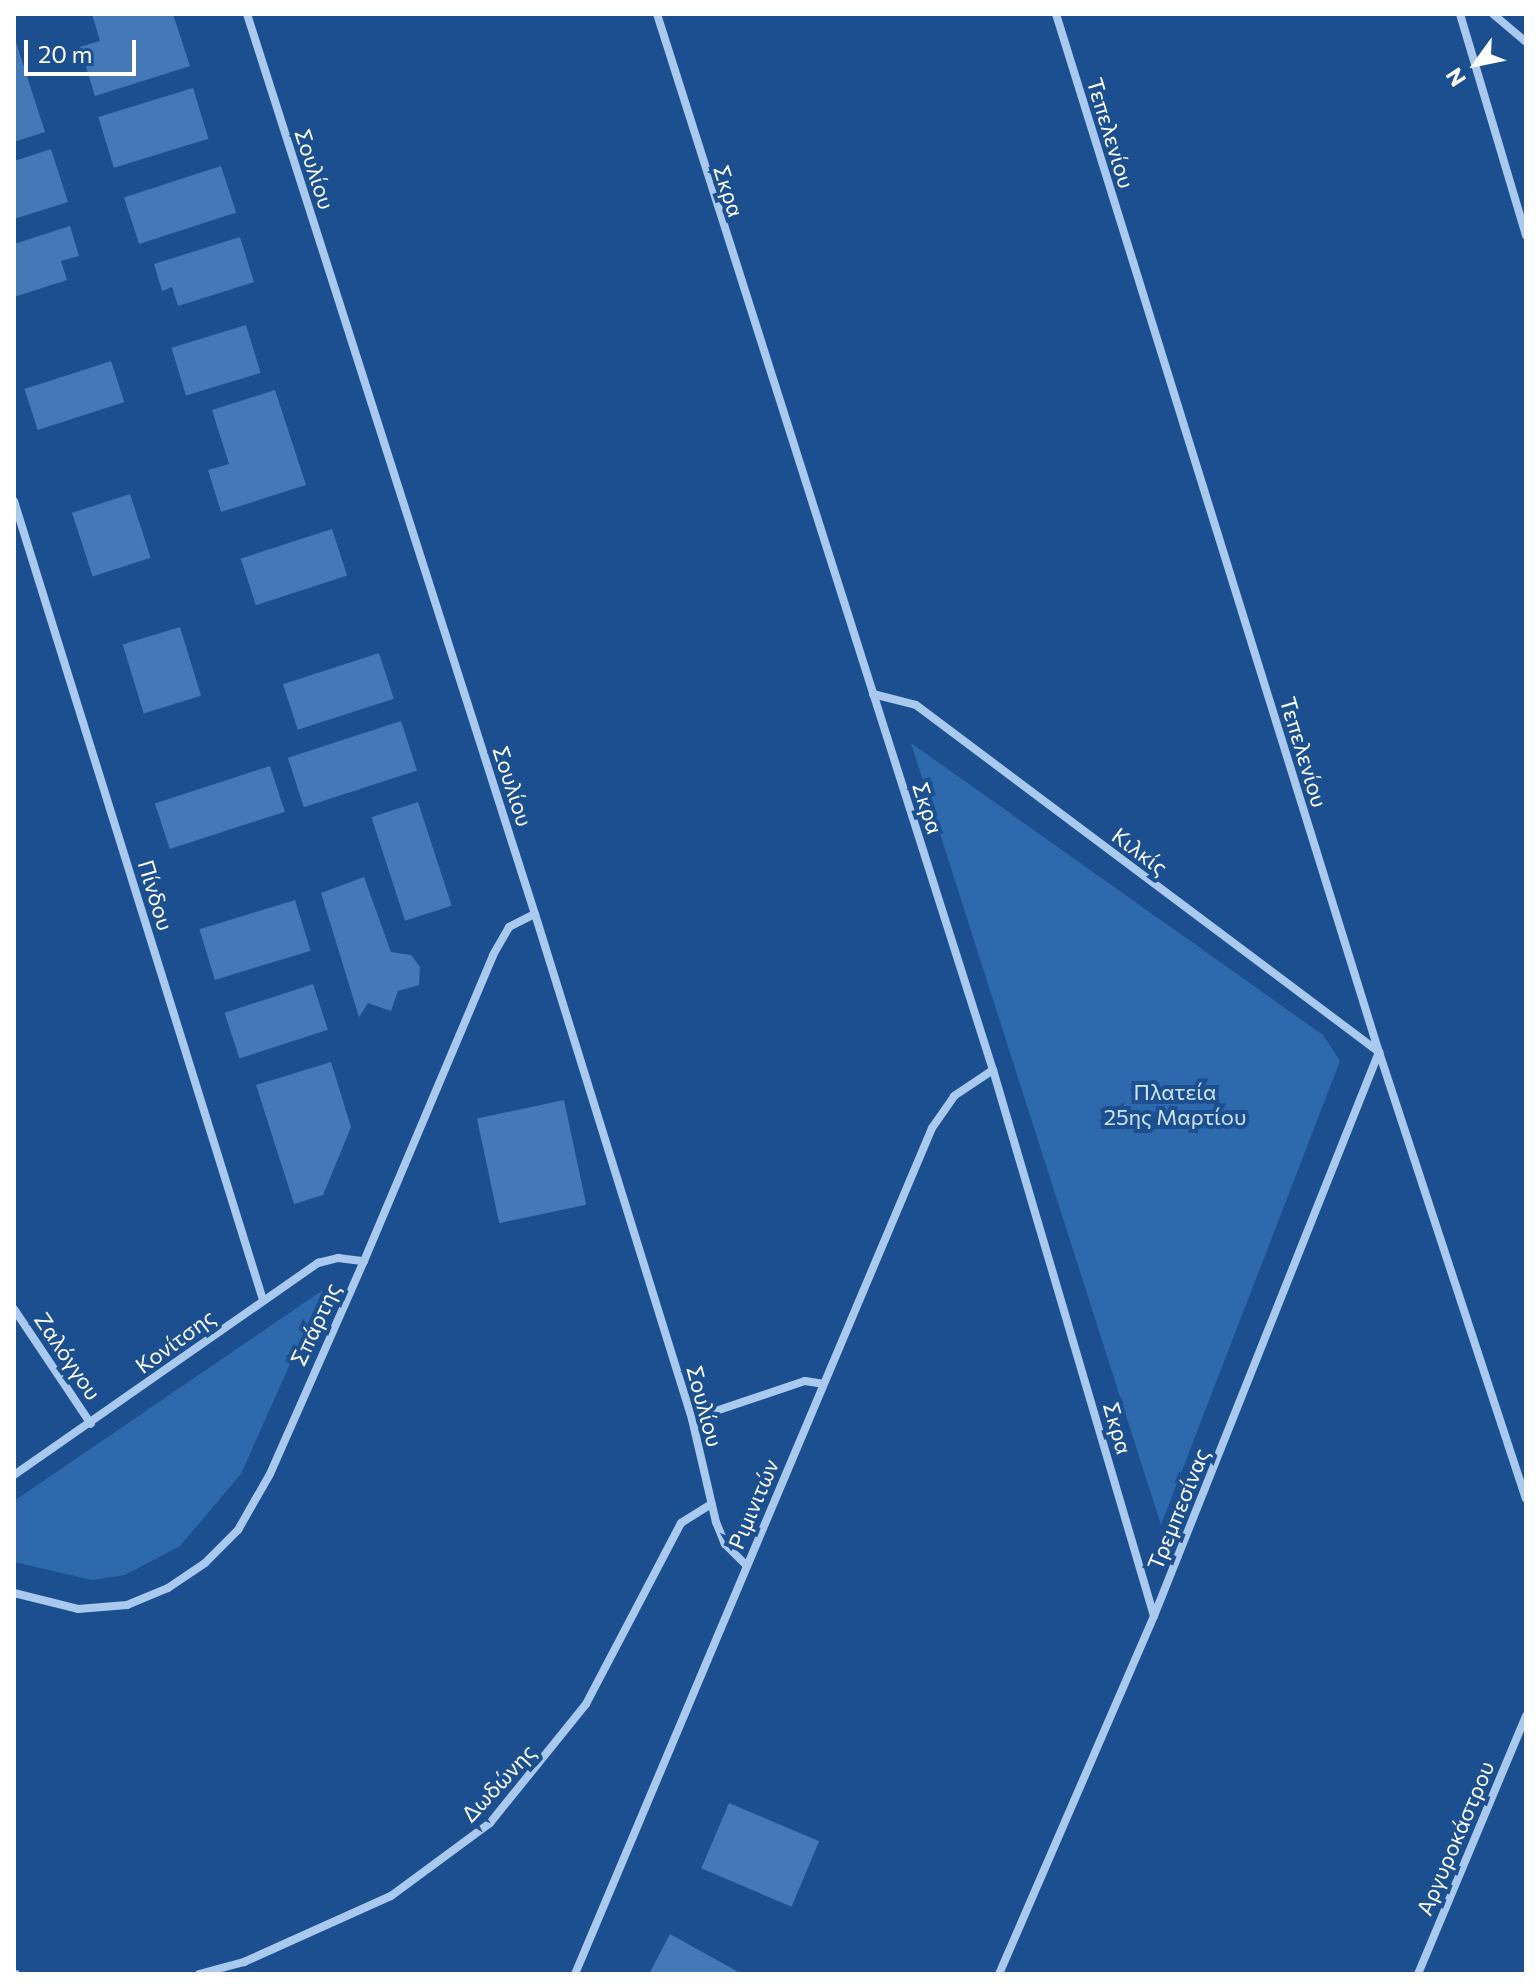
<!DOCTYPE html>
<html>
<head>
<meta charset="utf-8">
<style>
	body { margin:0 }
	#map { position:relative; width:1540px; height:1988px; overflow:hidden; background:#1b4f8f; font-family:Commissioner,sans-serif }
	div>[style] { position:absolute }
	.green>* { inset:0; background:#2e69ad }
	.building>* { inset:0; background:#4478b7; transform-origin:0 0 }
	.street>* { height:8px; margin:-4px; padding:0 4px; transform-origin:4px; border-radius:4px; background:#a9c9ee }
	span { translate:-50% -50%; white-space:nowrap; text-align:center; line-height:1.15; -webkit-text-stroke:8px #1b4f8f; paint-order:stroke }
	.street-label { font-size:22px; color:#fff }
	.park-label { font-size:22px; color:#cfe3fa }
	.frame { position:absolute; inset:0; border:16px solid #fff; pointer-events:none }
	.north { position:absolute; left:1436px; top:24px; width:80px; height:80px; -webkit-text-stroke:6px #1b4f8f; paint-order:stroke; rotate:237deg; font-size:22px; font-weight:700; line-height:32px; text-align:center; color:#fff }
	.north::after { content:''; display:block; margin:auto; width:28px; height:36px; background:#fff; clip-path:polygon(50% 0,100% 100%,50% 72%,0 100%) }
	.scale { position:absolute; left:24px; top:40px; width:112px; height:36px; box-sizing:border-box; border:4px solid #fff; border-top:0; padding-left:10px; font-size:24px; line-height:28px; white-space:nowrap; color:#fff; -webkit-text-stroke:6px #1b4f8f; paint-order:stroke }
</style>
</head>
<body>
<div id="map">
	<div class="green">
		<i style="clip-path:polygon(911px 743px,1323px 1035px,1340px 1061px,1161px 1525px)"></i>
		<i style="clip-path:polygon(323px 1290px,241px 1474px,180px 1546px,125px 1575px,92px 1580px,14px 1562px,14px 1501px)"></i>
	</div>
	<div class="building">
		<i style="clip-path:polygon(92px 14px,173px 14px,190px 66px,95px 96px,80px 47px,100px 41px)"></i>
		<i style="clip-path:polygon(14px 36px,45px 132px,14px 142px)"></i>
		<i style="left:193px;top:88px;width:53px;height:99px;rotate:73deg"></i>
		<i style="clip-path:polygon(51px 149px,68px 202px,14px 219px,14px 161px)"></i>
		<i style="left:221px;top:166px;width:49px;height:102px;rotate:72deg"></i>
		<i style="clip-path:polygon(70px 226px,79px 256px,61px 261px,67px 280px,14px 297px,14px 244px)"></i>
		<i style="clip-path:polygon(240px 237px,254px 282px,178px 306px,172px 287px,162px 291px,154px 264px)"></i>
		<i style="left:246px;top:325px;width:50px;height:78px;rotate:73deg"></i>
		<i style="left:111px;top:361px;width:43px;height:91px;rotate:72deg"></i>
		<i style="clip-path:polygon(275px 390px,306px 485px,221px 512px,208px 470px,229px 464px,212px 410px)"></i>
		<i style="left:130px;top:494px;width:67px;height:61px;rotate:72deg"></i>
		<i style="left:332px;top:529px;width:49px;height:96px;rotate:72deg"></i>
		<i style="left:180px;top:627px;width:72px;height:60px;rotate:73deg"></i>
		<i style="left:379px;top:653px;width:48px;height:101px;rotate:72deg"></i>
		<i style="left:401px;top:721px;width:52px;height:119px;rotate:72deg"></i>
		<i style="left:270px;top:766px;width:48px;height:121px;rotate:72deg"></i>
		<i style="left:418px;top:802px;width:109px;height:49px;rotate:72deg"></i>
		<i style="clip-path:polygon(364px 877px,391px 952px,411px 955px,420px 967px,419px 985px,398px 991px,391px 1011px,368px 1003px,359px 1017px,321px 893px)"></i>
		<i style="left:295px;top:900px;width:53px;height:100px;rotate:73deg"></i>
		<i style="left:313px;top:984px;width:48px;height:93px;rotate:72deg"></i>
		<i style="clip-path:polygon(331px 1062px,351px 1127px,323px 1195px,294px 1204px,256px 1085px)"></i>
		<i style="left:564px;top:1100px;width:107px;height:89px;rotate:78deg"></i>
		<i style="left:729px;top:1803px;width:98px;height:71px;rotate:23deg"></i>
		<i style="clip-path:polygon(670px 1934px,742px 1974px,649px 1974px)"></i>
	</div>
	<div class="street">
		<i style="left:247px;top:14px;width:945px;rotate:72.26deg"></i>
		<i style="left:535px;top:914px;width:529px;rotate:72.73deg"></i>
		<i style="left:692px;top:1419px;width:106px;rotate:76.9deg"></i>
		<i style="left:716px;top:1522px;width:24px;rotate:68deg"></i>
		<i style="left:725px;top:1544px;width:30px;rotate:45deg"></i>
		<i style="left:657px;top:14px;width:1108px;rotate:72.35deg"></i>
		<i style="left:993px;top:1070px;width:569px;rotate:73.57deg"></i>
		<i style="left:1056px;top:14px;width:1087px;rotate:72.72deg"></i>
		<i style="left:1379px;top:1052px;width:470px;rotate:71.8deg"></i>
		<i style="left:1460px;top:14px;width:231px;rotate:73.4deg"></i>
		<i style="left:1493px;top:14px;width:43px;rotate:40.3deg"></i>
		<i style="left:14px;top:501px;width:837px;rotate:72.69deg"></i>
		<i style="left:873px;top:694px;width:44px;rotate:14.3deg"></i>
		<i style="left:916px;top:705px;width:579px;rotate:36.85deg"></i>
		<i style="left:1379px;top:1052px;width:607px;rotate:111.75deg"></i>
		<i style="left:1154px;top:1616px;width:390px;rotate:113.4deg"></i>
		<i style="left:14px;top:1309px;width:138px;rotate:56.2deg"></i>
		<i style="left:692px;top:1419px;width:119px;rotate:-18.6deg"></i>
		<i style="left:805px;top:1381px;width:18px;rotate:9deg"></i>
		<i style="left:14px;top:1475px;width:371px;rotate:-34.9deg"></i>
		<i style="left:318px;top:1263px;width:21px;rotate:-14deg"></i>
		<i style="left:338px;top:1258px;width:26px;rotate:7deg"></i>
		<i style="left:14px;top:1593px;width:66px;rotate:14deg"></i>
		<i style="left:78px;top:1609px;width:49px;rotate:-4.7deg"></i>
		<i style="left:127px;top:1605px;width:44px;rotate:-22.5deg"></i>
		<i style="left:168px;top:1588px;width:45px;rotate:-34deg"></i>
		<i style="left:205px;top:1563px;width:47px;rotate:-45deg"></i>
		<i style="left:238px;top:1530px;width:64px;rotate:-60.3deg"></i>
		<i style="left:270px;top:1474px;width:233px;rotate:-66.2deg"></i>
		<i style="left:364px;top:1261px;width:332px;rotate:-67.1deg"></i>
		<i style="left:493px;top:955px;width:32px;rotate:-60deg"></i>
		<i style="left:509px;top:927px;width:29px;rotate:-27deg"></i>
		<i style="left:14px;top:1974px;width:2px"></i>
		<i style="left:199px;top:1974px;width:47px;rotate:-14.9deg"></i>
		<i style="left:244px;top:1962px;width:161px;rotate:-24.2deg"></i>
		<i style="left:391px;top:1896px;width:123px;rotate:-36.4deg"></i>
		<i style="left:490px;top:1823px;width:153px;rotate:-51.1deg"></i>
		<i style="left:586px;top:1704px;width:204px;rotate:-62.3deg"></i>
		<i style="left:681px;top:1523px;width:36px;rotate:-32deg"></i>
		<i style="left:575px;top:1974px;width:918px;rotate:-67.12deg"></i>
		<i style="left:932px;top:1128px;width:39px;rotate:-55deg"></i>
		<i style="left:954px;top:1096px;width:47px;rotate:-33.7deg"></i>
		<i style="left:1418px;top:1974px;width:280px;rotate:-67.3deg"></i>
	</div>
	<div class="street-label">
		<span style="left:1111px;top:133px;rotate:73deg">Τεπελενίου</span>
		<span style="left:315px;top:169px;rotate:72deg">Σουλίου</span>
		<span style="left:729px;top:191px;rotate:72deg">Σκρα</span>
		<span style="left:1304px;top:752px;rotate:73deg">Τεπελενίου</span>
		<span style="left:513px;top:786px;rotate:72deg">Σουλίου</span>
		<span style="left:928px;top:808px;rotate:72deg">Σκρα</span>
		<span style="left:1140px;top:851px;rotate:37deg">Κιλκίς</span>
		<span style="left:156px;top:895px;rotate:73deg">Πίνδου</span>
		<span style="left:315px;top:1324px;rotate:-65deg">Σπάρτης</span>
		<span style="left:175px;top:1341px;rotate:-36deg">Κονίτσης</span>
		<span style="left:68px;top:1356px;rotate:56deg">Ζαλόγγου</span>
		<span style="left:705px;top:1406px;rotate:75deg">Σουλίου</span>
		<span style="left:1118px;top:1428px;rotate:74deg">Σκρα</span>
		<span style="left:753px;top:1504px;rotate:-67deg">Ριμινιτών</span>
		<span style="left:1178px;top:1509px;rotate:-68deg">Τρεμπεσίνας</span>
		<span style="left:498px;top:1783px;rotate:-47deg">Δωδώνης</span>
		<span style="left:1455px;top:1838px;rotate:-67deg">Αργυροκάστρου</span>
	</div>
	<div class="park-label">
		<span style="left:1175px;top:1104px">Πλατεία<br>25ης Μαρτίου</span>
	</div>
	<div class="frame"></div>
	<div class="north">N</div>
	<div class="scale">20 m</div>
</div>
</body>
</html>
